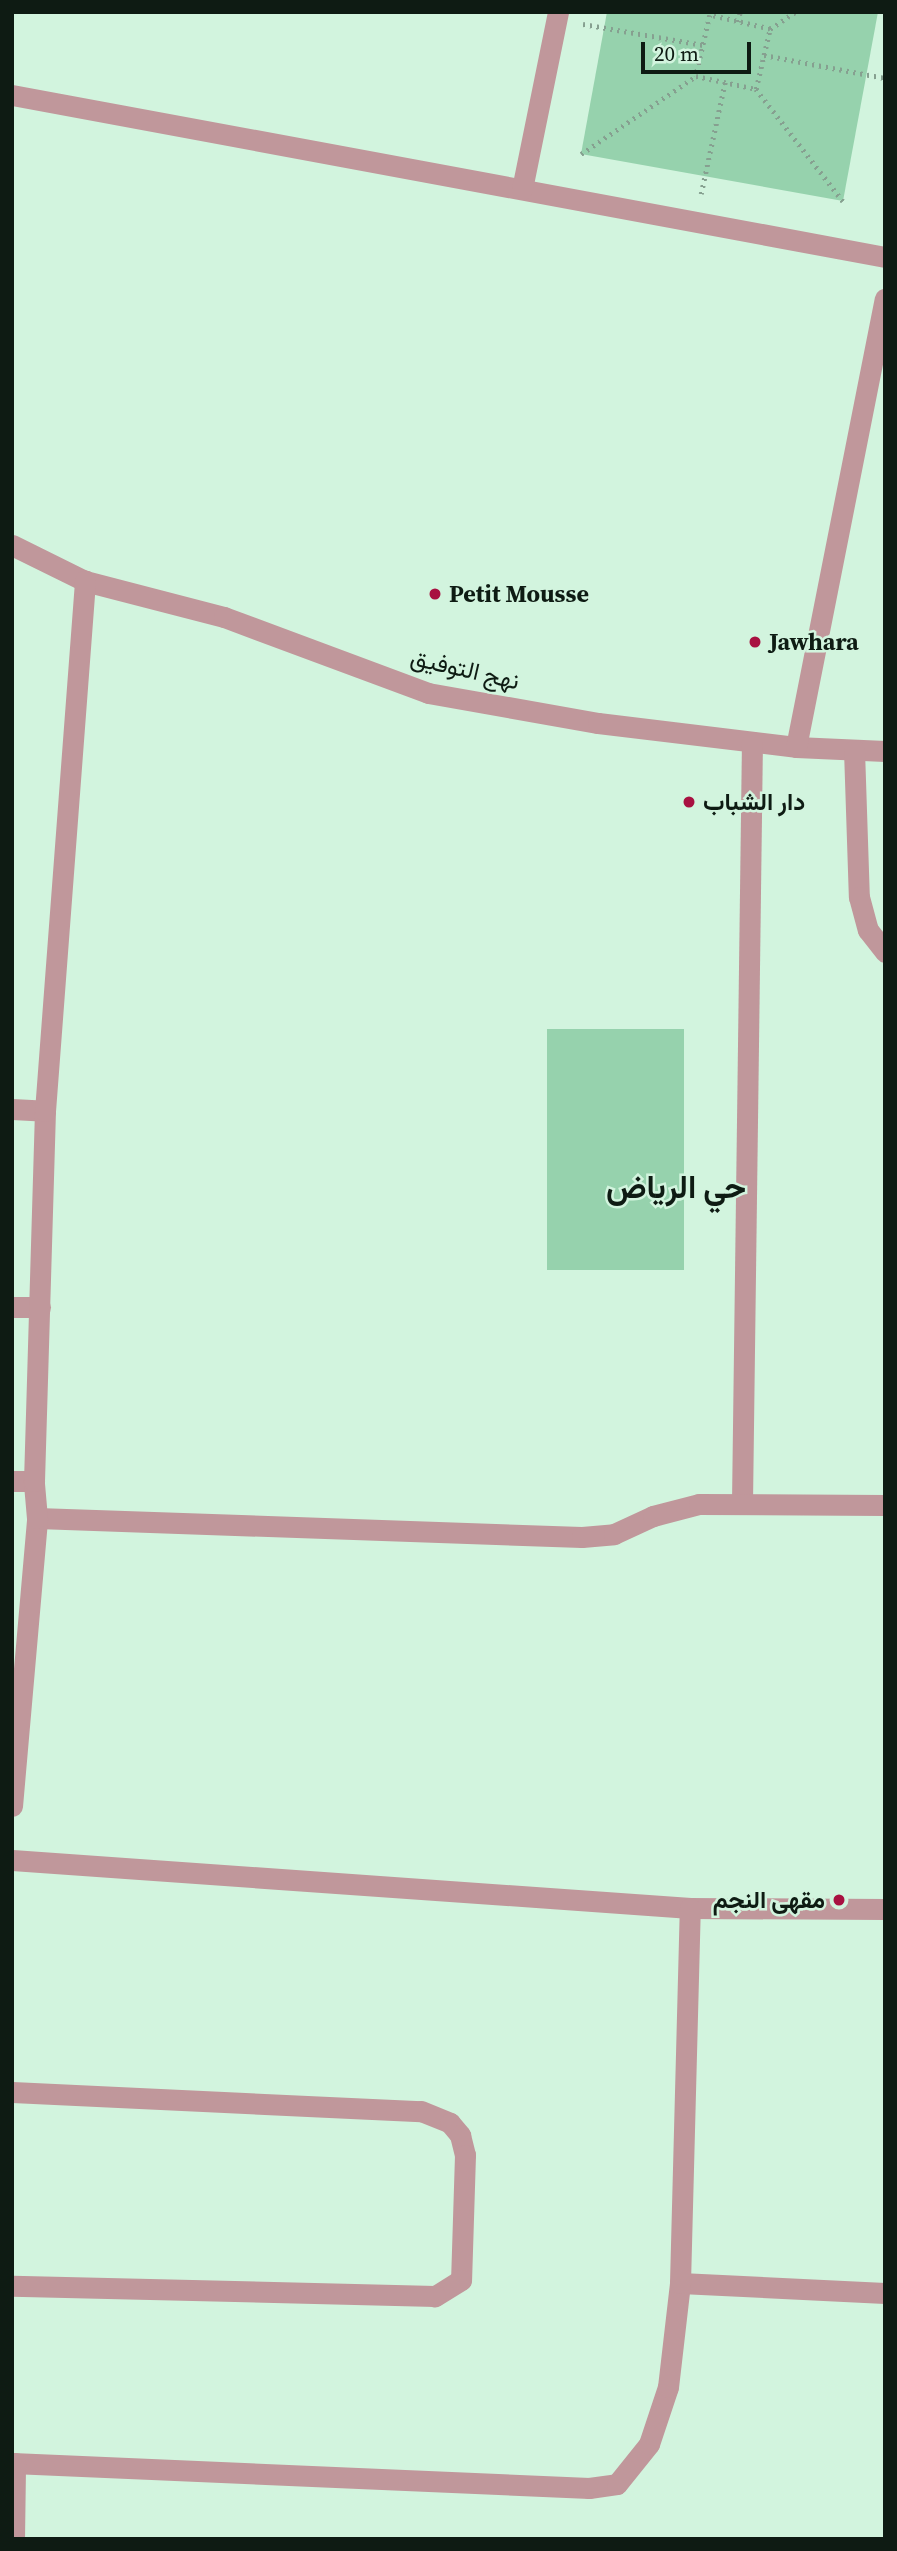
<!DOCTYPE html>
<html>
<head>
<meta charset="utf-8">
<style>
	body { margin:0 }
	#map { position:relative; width:897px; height:2551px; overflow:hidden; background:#d2f4de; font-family:"Source Serif 4",Vazirmatn,serif }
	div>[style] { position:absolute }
	.green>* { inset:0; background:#96d2ad; transform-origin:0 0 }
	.path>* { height:4.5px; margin-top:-2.25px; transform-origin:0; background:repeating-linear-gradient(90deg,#86a090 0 2px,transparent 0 7px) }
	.minor>* { height:21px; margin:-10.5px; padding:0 10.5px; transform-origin:10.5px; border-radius:10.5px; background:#c0979b }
	.dots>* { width:19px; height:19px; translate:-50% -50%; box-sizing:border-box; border:4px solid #d2f4de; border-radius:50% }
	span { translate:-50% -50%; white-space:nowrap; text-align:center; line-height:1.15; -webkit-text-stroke:5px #d2f4de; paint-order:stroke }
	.poi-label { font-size:24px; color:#0e1b13; font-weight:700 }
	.left { translate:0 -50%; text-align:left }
	.right { translate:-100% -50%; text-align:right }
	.street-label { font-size:24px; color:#0e1b13 }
	.district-label { font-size:32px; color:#0e1b13; font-weight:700 }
	.frame { position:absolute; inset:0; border:14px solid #0e1b13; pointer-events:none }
	.scale { position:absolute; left:641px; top:42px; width:110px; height:32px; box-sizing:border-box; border:4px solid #0e1b13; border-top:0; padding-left:9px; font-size:21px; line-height:24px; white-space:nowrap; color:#0e1b13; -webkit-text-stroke:5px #d2f4de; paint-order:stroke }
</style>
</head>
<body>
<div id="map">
	<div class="green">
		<i style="clip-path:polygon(607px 12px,878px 12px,843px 201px,581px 154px)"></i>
		<i style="left:684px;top:1029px;width:241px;height:137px;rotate:90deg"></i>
	</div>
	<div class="path">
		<i style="left:738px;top:22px;width:10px;rotate:-79deg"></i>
		<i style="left:583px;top:24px;width:122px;rotate:9.9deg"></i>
		<i style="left:770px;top:29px;width:62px;rotate:-166.9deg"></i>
		<i style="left:710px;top:15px;width:63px;rotate:102.9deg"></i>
		<i style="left:696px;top:76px;width:61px;rotate:12.2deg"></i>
		<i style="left:756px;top:89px;width:62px;rotate:-76.9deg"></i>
		<i style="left:770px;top:29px;width:30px;rotate:-34deg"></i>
		<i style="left:764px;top:55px;width:123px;rotate:10.8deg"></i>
		<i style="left:756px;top:89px;width:142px;rotate:52.2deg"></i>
		<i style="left:581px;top:154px;width:139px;rotate:-34.1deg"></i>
		<i style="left:701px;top:194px;width:115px;rotate:-77.9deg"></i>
	</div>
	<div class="minor">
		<i style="left:12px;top:95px;width:888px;rotate:10.51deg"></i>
		<i style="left:522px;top:189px;width:181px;rotate:-78.5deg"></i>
		<i style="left:12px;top:545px;width:81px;rotate:26.3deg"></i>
		<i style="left:85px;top:581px;width:144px;rotate:14.5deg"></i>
		<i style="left:224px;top:617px;width:218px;rotate:20.4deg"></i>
		<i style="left:428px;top:693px;width:173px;rotate:10deg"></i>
		<i style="left:598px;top:723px;width:199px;rotate:6.9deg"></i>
		<i style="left:796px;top:747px;width:89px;rotate:2.6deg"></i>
		<i style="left:796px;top:747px;width:457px;rotate:-78.8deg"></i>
		<i style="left:854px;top:750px;width:147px;rotate:88.1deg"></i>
		<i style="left:859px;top:897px;width:34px;rotate:75deg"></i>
		<i style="left:868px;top:930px;width:28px;rotate:52deg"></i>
		<i style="left:12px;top:1109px;width:33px;rotate:3deg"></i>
		<i style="left:12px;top:1307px;width:28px"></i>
		<i style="left:12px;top:1481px;width:22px"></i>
		<i style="left:742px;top:1503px;width:761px;rotate:-89.25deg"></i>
		<i style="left:37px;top:1518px;width:545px;rotate:2deg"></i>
		<i style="left:582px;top:1537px;width:32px;rotate:-5deg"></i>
		<i style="left:614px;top:1534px;width:43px;rotate:-24.8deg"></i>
		<i style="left:653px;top:1516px;width:48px;rotate:-14.6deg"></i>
		<i style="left:699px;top:1504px;width:186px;rotate:0.3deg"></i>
		<i style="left:12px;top:1806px;width:289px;rotate:-85deg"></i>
		<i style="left:37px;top:1518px;width:37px;rotate:-95deg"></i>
		<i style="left:34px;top:1481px;width:370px;rotate:-88.3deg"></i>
		<i style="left:45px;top:1111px;width:532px;rotate:-85.68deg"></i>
		<i style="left:12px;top:1860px;width:680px;rotate:4.05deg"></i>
		<i style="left:690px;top:1908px;width:195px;rotate:0.3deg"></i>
		<i style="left:12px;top:2092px;width:409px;rotate:2.7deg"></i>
		<i style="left:421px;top:2111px;width:31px;rotate:22deg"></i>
		<i style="left:450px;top:2123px;width:16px;rotate:50deg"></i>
		<i style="left:460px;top:2135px;width:21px;rotate:76deg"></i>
		<i style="left:465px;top:2155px;width:125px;rotate:91.8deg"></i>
		<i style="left:461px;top:2280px;width:31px;rotate:148deg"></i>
		<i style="left:435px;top:2296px;width:423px;rotate:-178.6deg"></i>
		<i style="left:680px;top:2283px;width:205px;rotate:2.8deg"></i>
		<i style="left:12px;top:2463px;width:578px;rotate:2.48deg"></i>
		<i style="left:589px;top:2488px;width:28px;rotate:-8deg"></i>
		<i style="left:617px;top:2484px;width:51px;rotate:-51.3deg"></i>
		<i style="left:649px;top:2444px;width:60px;rotate:-71.6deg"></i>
		<i style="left:668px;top:2387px;width:105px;rotate:-83.4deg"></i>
		<i style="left:680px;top:2283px;width:375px;rotate:-88.5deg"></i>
		<i style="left:14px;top:2539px;width:76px;rotate:-89.2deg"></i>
	</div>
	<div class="dots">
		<i style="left:435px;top:594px;background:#a81141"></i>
		<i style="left:755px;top:642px;background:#a81141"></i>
		<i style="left:689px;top:802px;background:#a81141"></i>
		<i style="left:839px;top:1900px;background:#a81141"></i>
	</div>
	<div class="poi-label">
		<span class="left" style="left:449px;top:594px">Petit Mousse</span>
		<span class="left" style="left:769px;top:642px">Jawhara</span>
		<span class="left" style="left:703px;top:802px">دار الشباب</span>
		<span class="right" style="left:825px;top:1900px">مقهى النجم</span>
	</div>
	<div class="street-label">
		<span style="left:465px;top:669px;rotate:13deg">نهج التوفيق</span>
	</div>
	<div class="district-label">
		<span style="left:676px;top:1187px">حي الرياض</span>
	</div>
	<div class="frame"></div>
	<div class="scale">20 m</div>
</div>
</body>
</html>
